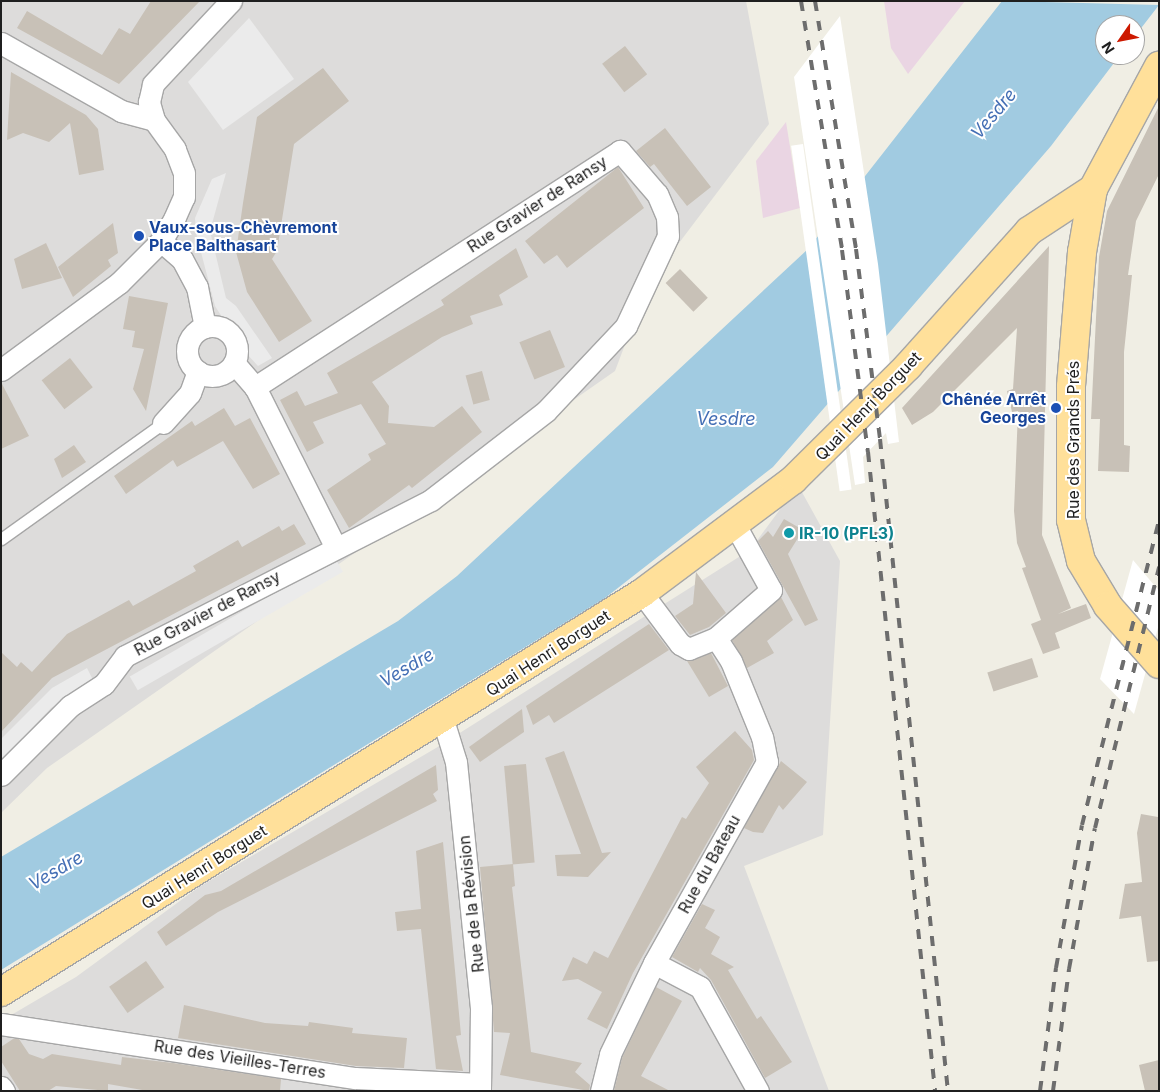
<!DOCTYPE html>
<html>
<head>
<meta charset="utf-8">
<style>
	body { margin:0 }
	#map { position:relative; width:1160px; height:1092px; overflow:hidden; background:#f0eee4; font-family:Inter,sans-serif }
	div>[style] { position:absolute }
	.residential>* { inset:0; background:#dddcdb }
	.industrial>* { inset:0; background:#ead5e3 }
	.parking>* { inset:0; background:#ebebeb; transform-origin:0 0 }
	.water>* { inset:0; background:#a1cbe1 }
	.pier>* { inset:0; background:#fff; transform-origin:0 0 }
	.building>* { inset:0; background:#c8c1b7; transform-origin:0 0 }
	.roads { filter:drop-shadow(1px 0 #a6a6a6) drop-shadow(-1px 0 #a6a6a6) drop-shadow(0 1px #a6a6a6) drop-shadow(0 -1px #a6a6a6) }
	.service>* { height:11px; margin:-5.5px; padding:0 5.5px; transform-origin:5.5px; border-radius:5.5px; background:#fff }
	.minor>* { height:21px; margin:-10.5px; padding:0 10.5px; transform-origin:10.5px; border-radius:10.5px; background:#fff }
	.minor>.ring { margin:-10.5px; padding:0; box-sizing:content-box; background:none; border:21px solid #fff; border-radius:50% }
	.primary>* { height:28px; margin:-14px; padding:0 14px; transform-origin:14px; border-radius:14px; background:#ffe09a }
	.rail>* { height:4px; margin-top:-2px; transform-origin:0; background:repeating-linear-gradient(90deg,#6d6d6d 0 10px,transparent 0 20px) }
	.dots>* { width:14px; height:14px; translate:-50% -50%; box-sizing:border-box; border:2px solid #fff; border-radius:50% }
	span { translate:-50% -50%; white-space:nowrap; text-align:center; line-height:1.15; -webkit-text-stroke:4px #fff; paint-order:stroke }
	.street-label { font-size:16px; color:#1f1f1f }
	.transit-label { font-size:16px; color:#164399; font-weight:700 }
	.left { translate:0 -50%; text-align:left }
	.right { translate:-100% -50%; text-align:right }
	.culture-label { font-size:16px; color:#0d838f; font-weight:700 }
	.water-label { font-size:18px; color:#446fb5; font-style:italic }
	.frame { position:absolute; inset:0; border:2px solid #1f1f1f; pointer-events:none }
	.north { position:absolute; left:1095px; top:15px; width:50px; height:50px; box-sizing:border-box; background:#fff; border:1px solid #a5a5a5; border-radius:50%; rotate:237deg; font-size:14px; font-weight:700; line-height:20px; text-align:center; color:#1f1f1f }
	.north::after { content:''; display:block; margin:auto; width:18px; height:22px; background:#cd1900; clip-path:polygon(50% 0,100% 100%,50% 72%,0 100%) }
</style>
</head>
<body>
<div id="map">
	<div class="residential">
		<i style="clip-path:polygon(1px 1px,746px 1px,769px 124px,648px 284px,615px 371px,47px 768px,1px 813px)"></i>
		<i style="clip-path:polygon(798px 485px,840px 561px,823px 835px,744px 866px,829px 1091px,1px 1091px,1px 1021px,76px 977px,199px 887px,436px 748px,750px 550px)"></i>
	</div>
	<div class="industrial">
		<i style="clip-path:polygon(884px 1px,965px 1px,908px 74px,891px 48px)"></i>
		<i style="clip-path:polygon(786px 122px,800px 208px,763px 218px,756px 161px)"></i>
	</div>
	<div class="parking">
		<i style="clip-path:polygon(249px 18px,294px 79px,223px 130px,188px 82px)"></i>
		<i style="clip-path:polygon(226px 173px,210px 231px,226px 298px,236px 306px,272px 358px,258px 366px,245px 352px,244px 337px,235px 322px,222px 317px,215px 306px,196px 233px,195px 218px,212px 179px)"></i>
		<i style="left:335px;top:558px;width:16px;height:237px;rotate:60deg"></i>
		<i style="clip-path:polygon(87px 668px,94px 682px,51px 708px,1px 761px,1px 739px,52px 688px)"></i>
	</div>
	<div class="water">
		<i style="clip-path:polygon(1002px 1px,1159px 5px,1135px 36px,1135px 25px,1105px 25px,1105px 55px,1120px 55px,1051px 146px,773px 467px,605px 598px,1px 970px,1px 857px,398px 621px,457px 576px,808px 249px)"></i>
	</div>
	<div class="pier">
		<i style="clip-path:polygon(840px 16px,878px 264px,899px 442px,888px 444px,886px 433px,863px 457px,865px 483px,855px 485px,794px 77px)"></i>
		<i style="left:803px;top:144px;width:349px;height:12px;rotate:82deg"></i>
		<i style="clip-path:polygon(1133px 560px,1159px 591px,1159px 624px,1134px 714px,1100px 679px)"></i>
	</div>
	<div class="building">
		<i style="clip-path:polygon(151px 1px,200px 1px,119px 84px,17px 28px,27px 11px,102px 55px,119px 28px,130px 34px)"></i>
		<i style="left:625px;top:46px;width:36px;height:29px;rotate:52deg"></i>
		<i style="clip-path:polygon(323px 68px,349px 101px,294px 144px,277px 251px,272px 259px,312px 321px,279px 342px,247px 292px,236px 252px,243px 203px,257px 117px)"></i>
		<i style="clip-path:polygon(11px 72px,86px 115px,98px 129px,104px 170px,79px 175px,70px 123px,49px 142px,23px 133px,7px 140px)"></i>
		<i style="clip-path:polygon(1159px 106px,1159px 174px,1136px 221px,1128px 275px,1132px 275px,1124px 352px,1124px 445px,1130px 446px,1129px 472px,1098px 471px,1100px 419px,1091px 419px,1099px 257px,1107px 211px)"></i>
		<i style="clip-path:polygon(665px 128px,711px 187px,687px 206px,654px 164px,650px 167px,636px 151px)"></i>
		<i style="clip-path:polygon(618px 167px,644px 208px,567px 268px,557px 255px,544px 264px,525px 241px)"></i>
		<i style="clip-path:polygon(113px 223px,118px 253px,108px 260px,111px 266px,73px 297px,58px 267px)"></i>
		<i style="clip-path:polygon(46px 243px,62px 278px,22px 289px,14px 259px)"></i>
		<i style="clip-path:polygon(1049px 246px,1042px 535px,1071px 608px,1058px 614px,1086px 604px,1091px 618px,1055px 633px,1060px 648px,1043px 654px,1031px 624px,1041px 620px,1022px 568px,1026px 567px,1017px 543px,1014px 511px,1018px 411px,1012px 412px,1007px 391px,1013px 389px,1017px 328px,933px 412px,912px 425px,902px 408px)"></i>
		<i style="clip-path:polygon(516px 248px,528px 277px,499px 295px,503px 305px,470px 316px,473px 324px,442px 337px,372px 382px,389px 406px,388px 423px,434px 427px,462px 406px,482px 432px,412px 488px,409px 485px,349px 528px,327px 490px,371px 460px,368px 454px,386px 444px,361px 404px,313px 422px,324px 443px,307px 452px,280px 400px,297px 391px,305px 406px,338px 393px,327px 373px,444px 305px,441px 300px)"></i>
		<i style="left:680px;top:269px;width:40px;height:20px;rotate:46deg"></i>
		<i style="clip-path:polygon(129px 296px,168px 303px,146px 411px,133px 389px,144px 349px,132px 347px,135px 331px,123px 329px)"></i>
		<i style="left:550px;top:330px;width:40px;height:33px;rotate:68deg"></i>
		<i style="left:70px;top:358px;width:37px;height:36px;rotate:52deg"></i>
		<i style="left:482px;top:371px;width:30px;height:17px;rotate:75deg"></i>
		<i style="clip-path:polygon(1px 382px,29px 436px,1px 449px)"></i>
		<i style="clip-path:polygon(224px 408px,235px 426px,250px 418px,280px 474px,253px 489px,223px 441px,177px 467px,173px 460px,126px 494px,114px 476px,192px 421px,195px 426px)"></i>
		<i style="clip-path:polygon(74px 445px,86px 462px,62px 478px,54px 459px)"></i>
		<i style="clip-path:polygon(784px 519px,803px 530px,788px 554px,818px 620px,805px 626px,758px 541px,768px 531px,773px 537px)"></i>
		<i style="clip-path:polygon(294px 524px,306px 544px,52px 678px,1px 732px,1px 652px,17px 667px,21px 662px,32px 672px,67px 634px,129px 600px,133px 606px,196px 571px,193px 566px,238px 540px,242px 547px,279px 526px,282px 531px)"></i>
		<i style="clip-path:polygon(696px 572px,726px 613px,709px 627px,690px 635px,675px 616px,693px 604px)"></i>
		<i style="clip-path:polygon(781px 597px,793px 620px,767px 641px,774px 653px,747px 668px,732px 640px)"></i>
		<i style="clip-path:polygon(649px 624px,669px 650px,554px 723px,549px 715px,533px 725px,526px 706px)"></i>
		<i style="clip-path:polygon(711px 653px,728px 686px,709px 697px,687px 661px)"></i>
		<i style="left:1032px;top:658px;width:20px;height:47px;rotate:72deg"></i>
		<i style="clip-path:polygon(522px 709px,524px 732px,480px 762px,469px 747px)"></i>
		<i style="clip-path:polygon(735px 731px,752px 750px,754px 760px,633px 973px,607px 1029px,587px 1019px,602px 992px,578px 979px,562px 981px,573px 957px,587px 964px,594px 951px,608px 958px,682px 817px,686px 819px,709px 783px,696px 767px)"></i>
		<i style="clip-path:polygon(564px 751px,602px 853px,611px 852px,588px 877px,557px 876px,555px 855px,581px 854px,545px 758px)"></i>
		<i style="clip-path:polygon(781px 761px,807px 782px,783px 810px,779px 805px,763px 833px,753px 832px,744px 828px)"></i>
		<i style="left:526px;top:764px;width:99px;height:22px;rotate:85deg"></i>
		<i style="clip-path:polygon(436px 765px,438px 790px,433px 794px,437px 801px,218px 912px,166px 946px,157px 932px,205px 895px,221px 891px)"></i>
		<i style="clip-path:polygon(1141px 814px,1158px 817px,1159px 961px,1147px 962px,1141px 916px,1119px 919px,1125px 884px,1142px 882px,1137px 833px)"></i>
		<i style="clip-path:polygon(443px 842px,461px 1035px,456px 1036px,463px 1071px,436px 1069px,421px 929px,397px 931px,395px 912px,421px 909px,416px 851px)"></i>
		<i style="clip-path:polygon(513px 864px,515px 886px,512px 887px,531px 1052px,582px 1063px,575px 1072px,590px 1085px,589px 1091px,500px 1075px,510px 1033px,494px 1032px,480px 867px)"></i>
		<i style="clip-path:polygon(702px 904px,715px 910px,705px 928px,720px 937px,711px 954px,734px 967px,728px 970px,757px 1019px,761px 1016px,792px 1062px,765px 1078px,711px 980px,700px 968px,698px 972px,672px 957px)"></i>
		<i style="left:146px;top:961px;width:32px;height:45px;rotate:55deg"></i>
		<i style="clip-path:polygon(656px 987px,682px 1001px,641px 1076px,670px 1091px,614px 1091px,622px 1058px)"></i>
		<i style="clip-path:polygon(184px 1005px,265px 1023px,308px 1026px,309px 1022px,353px 1028px,352px 1033px,407px 1038px,404px 1068px,356px 1066px,178px 1038px)"></i>
		<i style="clip-path:polygon(13px 1039px,19px 1039px,29px 1054px,43px 1059px,52px 1054px,121px 1065px,122px 1057px,173px 1063px,281px 1079px,280px 1091px,148px 1091px,108px 1084px,108px 1091px,56px 1086px,48px 1091px,20px 1091px,1px 1061px,1px 1047px)"></i>
		<i style="clip-path:polygon(1159px 1060px,1159px 1091px,1145px 1091px,1139px 1065px)"></i>
	</div>
	<div class="roads">
		<div class="service">
			<i style="left:1px;top:539px;width:199px;rotate:-35.6deg"></i>
		</div>
		<div class="minor">
			<i style="left:1px;top:43px;width:138px;rotate:29.5deg"></i>
			<i style="left:121px;top:111px;width:34px;rotate:15deg"></i>
			<i style="left:161px;top:241px;width:28px;rotate:41deg"></i>
			<i style="left:182px;top:259px;width:32px;rotate:62deg"></i>
			<i style="left:197px;top:287px;width:41px;rotate:78.7deg"></i>
			<i class="ring" style="left:187px;top:326px;width:29px;height:29px"></i>
			<i style="left:234px;top:363px;width:32px;rotate:49deg"></i>
			<i style="left:255px;top:387px;width:178px;rotate:63.3deg"></i>
			<i style="left:1px;top:370px;width:147px;rotate:-36.4deg"></i>
			<i style="left:119px;top:283px;width:59px;rotate:-45deg"></i>
			<i style="left:161px;top:241px;width:26px;rotate:-59deg"></i>
			<i style="left:174px;top:219px;width:24px;rotate:-66deg"></i>
			<i style="left:184px;top:197px;width:24px;rotate:-90deg"></i>
			<i style="left:184px;top:173px;width:26px;rotate:-111deg"></i>
			<i style="left:175px;top:149px;width:36px;rotate:-126deg"></i>
			<i style="left:154px;top:120px;width:19px;rotate:-106deg"></i>
			<i style="left:149px;top:102px;width:18px;rotate:-77deg"></i>
			<i style="left:153px;top:84px;width:114px;rotate:-46.8deg"></i>
			<i style="left:163px;top:423px;width:40px;rotate:-48deg"></i>
			<i style="left:190px;top:393px;width:23px;rotate:-70deg"></i>
			<i style="left:716px;top:638px;width:73px;rotate:-41.1deg"></i>
			<i style="left:771px;top:590px;width:77px;rotate:-118.9deg"></i>
			<i style="left:443px;top:720px;width:44px;rotate:72.8deg"></i>
			<i style="left:456px;top:762px;width:247px;rotate:84.2deg"></i>
			<i style="left:481px;top:1008px;width:83px;rotate:90.7deg"></i>
			<i style="left:1px;top:775px;width:98px;rotate:-45deg"></i>
			<i style="left:70px;top:706px;width:40px;rotate:-32.9deg"></i>
			<i style="left:104px;top:684px;width:35px;rotate:-53deg"></i>
			<i style="left:125px;top:656px;width:343px;rotate:-27deg"></i>
			<i style="left:431px;top:500px;width:145px;rotate:-37.7deg"></i>
			<i style="left:546px;top:411px;width:117px;rotate:-46.7deg"></i>
			<i style="left:626px;top:326px;width:99px;rotate:-65deg"></i>
			<i style="left:668px;top:236px;width:19px;rotate:-93deg"></i>
			<i style="left:667px;top:217px;width:25px;rotate:-113deg"></i>
			<i style="left:657px;top:194px;width:57px;rotate:-130.7deg"></i>
			<i style="left:620px;top:151px;width:435px;rotate:147.1deg"></i>
			<i style="left:654px;top:963px;width:52px;rotate:27.6deg"></i>
			<i style="left:700px;top:987px;width:119px;rotate:60.9deg"></i>
			<i style="left:1px;top:1024px;width:358px;rotate:8.7deg"></i>
			<i style="left:355px;top:1078px;width:125px;rotate:2.7deg"></i>
			<i style="left:1px;top:1087px;width:5px;rotate:53deg"></i>
			<i style="left:601px;top:1091px;width:38px;rotate:-76deg"></i>
			<i style="left:610px;top:1054px;width:101px;rotate:-64.2deg"></i>
			<i style="left:654px;top:963px;width:231px;rotate:-60.7deg"></i>
			<i style="left:767px;top:762px;width:25px;rotate:-101deg"></i>
			<i style="left:762px;top:737px;width:82px;rotate:-112.2deg"></i>
			<i style="left:731px;top:661px;width:27px;rotate:-123deg"></i>
			<i style="left:716px;top:638px;width:29px;rotate:158deg"></i>
			<i style="left:689px;top:649px;width:10px;rotate:-151deg"></i>
			<i style="left:680px;top:644px;width:64px;rotate:-126.7deg"></i>
		</div>
		<div class="primary">
			<i style="left:1093px;top:189px;width:64px;rotate:99.9deg"></i>
			<i style="left:1082px;top:252px;width:135px;rotate:94.7deg"></i>
			<i style="left:1071px;top:387px;width:133px;rotate:90deg"></i>
			<i style="left:1071px;top:520px;width:42px;rotate:76.3deg"></i>
			<i style="left:1081px;top:561px;width:52px;rotate:59deg"></i>
			<i style="left:1108px;top:606px;width:77px;rotate:48.7deg"></i>
			<i style="left:1px;top:992px;width:755px;rotate:-31.9deg"></i>
			<i style="left:642px;top:593px;width:189px;rotate:-36.8deg"></i>
			<i style="left:793px;top:480px;width:162px;rotate:-44.7deg"></i>
			<i style="left:908px;top:366px;width:181px;rotate:-48.1deg"></i>
			<i style="left:1029px;top:231px;width:77px;rotate:-33.3deg"></i>
			<i style="left:1093px;top:189px;width:140px;rotate:-61.8deg"></i>
		</div>
	</div>
	<div class="rail">
		<i style="left:801px;top:1px;width:252px;rotate:80.6deg"></i>
		<i style="left:842px;top:250px;width:204px;rotate:82.7deg"></i>
		<i style="left:868px;top:452px;width:643px;rotate:84.01deg"></i>
		<i style="left:815px;top:1px;width:251px;rotate:80.6deg"></i>
		<i style="left:856px;top:249px;width:192px;rotate:82.8deg"></i>
		<i style="left:880px;top:439px;width:656px;rotate:84.05deg"></i>
		<i style="left:1040px;top:1091px;width:124px;rotate:-82.6deg"></i>
		<i style="left:1056px;top:968px;width:145px;rotate:-79.7deg"></i>
		<i style="left:1082px;top:825px;width:314px;rotate:-75.8deg"></i>
		<i style="left:1053px;top:1091px;width:123px;rotate:-82.5deg"></i>
		<i style="left:1069px;top:969px;width:143px;rotate:-79.6deg"></i>
		<i style="left:1095px;top:828px;width:269px;rotate:-76.2deg"></i>
	</div>
	<div class="dots">
		<i style="left:139px;top:236px;background:#1a4fb4"></i>
		<i style="left:1056px;top:408px;background:#1a4fb4"></i>
		<i style="left:789px;top:533px;background:#0f9aa8"></i>
	</div>
	<div class="street-label">
		<span style="left:537px;top:204px;rotate:-33deg">Rue Gravier de Ransy</span>
		<span style="left:868px;top:406px;rotate:-46deg">Quai Henri Borguet</span>
		<span style="left:1073px;top:440px;rotate:-90deg">Rue des Grands Prés</span>
		<span style="left:207px;top:613px;rotate:-28deg">Rue Gravier de Ransy</span>
		<span style="left:548px;top:653px;rotate:-33deg">Quai Henri Borguet</span>
		<span style="left:709px;top:864px;rotate:-61deg">Rue du Bateau</span>
		<span style="left:204px;top:867px;rotate:-32deg">Quai Henri Borguet</span>
		<span style="left:471px;top:904px;rotate:-96deg">Rue de la Révision</span>
		<span style="left:240px;top:1059px;rotate:9deg">Rue des Vieilles-Terres</span>
	</div>
	<div class="transit-label">
		<span class="left" style="left:149px;top:236px">Vaux-sous-Chèvremont<br>Place Balthasart</span>
		<span class="right" style="left:1046px;top:408px">Chênée Arrêt<br>Georges</span>
	</div>
	<div class="culture-label">
		<span class="left" style="left:799px;top:533px">IR-10 (PFL3)</span>
	</div>
	<div class="water-label">
		<span style="left:994px;top:114px;rotate:-50deg">Vesdre</span>
		<span style="left:726px;top:419px">Vesdre</span>
		<span style="left:407px;top:668px;rotate:-30deg">Vesdre</span>
		<span style="left:56px;top:871px;rotate:-30deg">Vesdre</span>
	</div>
	<div class="frame"></div>
	<div class="north">N</div>
</div>
</body>
</html>
